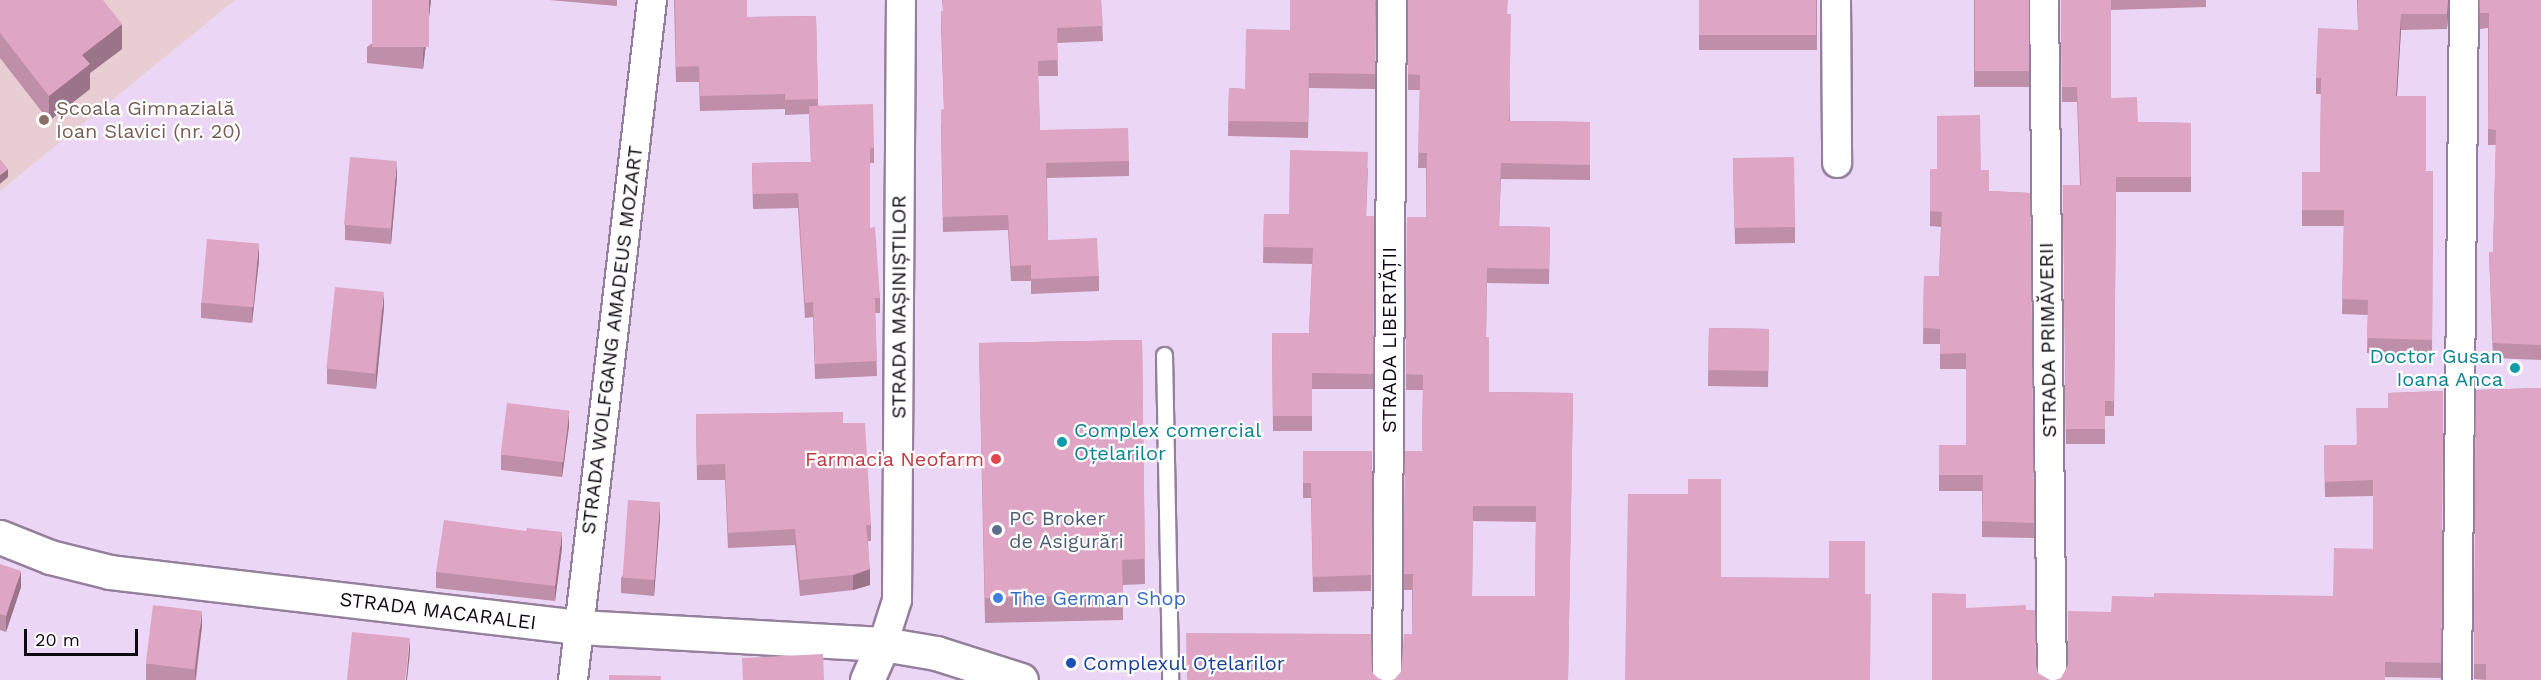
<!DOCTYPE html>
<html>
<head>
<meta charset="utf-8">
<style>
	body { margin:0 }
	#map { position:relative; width:2541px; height:680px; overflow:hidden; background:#ecd6f5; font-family:"Work Sans",sans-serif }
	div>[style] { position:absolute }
	.education>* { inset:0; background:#e8ced2 }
	.roads { filter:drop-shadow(2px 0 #94809c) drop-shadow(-2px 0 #94809c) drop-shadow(0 2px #94809c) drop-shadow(0 -2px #94809c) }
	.service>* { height:15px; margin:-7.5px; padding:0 7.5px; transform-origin:7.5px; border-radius:7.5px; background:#fff }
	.minor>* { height:28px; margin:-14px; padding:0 14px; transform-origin:14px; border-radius:14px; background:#fff }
	.tertiary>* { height:33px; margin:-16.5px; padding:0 16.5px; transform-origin:16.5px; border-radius:16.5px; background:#fff }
	.wall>* { inset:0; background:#bf8ea9; transform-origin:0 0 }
	.shaded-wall>* { inset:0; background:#9b7489 }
	.building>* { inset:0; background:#dea5c4; transform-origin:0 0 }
	.dots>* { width:16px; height:16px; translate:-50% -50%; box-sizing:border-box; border:3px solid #fff; border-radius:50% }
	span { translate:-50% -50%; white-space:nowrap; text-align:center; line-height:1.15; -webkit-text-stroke:4.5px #fff; paint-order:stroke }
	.education-label { font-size:20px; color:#785e54 }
	.left { translate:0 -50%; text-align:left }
	.street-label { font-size:20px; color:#0f0812 }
	.culture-label { font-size:20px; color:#0d838f }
	.right { translate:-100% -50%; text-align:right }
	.health-label { font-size:20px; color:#be3a42 }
	.service-label { font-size:20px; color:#4e5e75 }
	.shop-label { font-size:20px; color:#366cbe }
	.transit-label { font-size:20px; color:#164399 }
	.scale { position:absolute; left:24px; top:629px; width:114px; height:27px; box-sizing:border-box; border:3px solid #0f0812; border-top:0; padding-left:8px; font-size:18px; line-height:21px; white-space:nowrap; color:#0f0812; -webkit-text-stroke:4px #fff; paint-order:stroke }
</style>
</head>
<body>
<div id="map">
	<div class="education">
		<i style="clip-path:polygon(0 0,235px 0,0 191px)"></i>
	</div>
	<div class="roads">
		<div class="service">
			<i style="left:1164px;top:355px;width:325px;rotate:88.9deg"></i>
		</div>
		<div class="minor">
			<i style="left:1836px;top:0;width:163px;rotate:89.6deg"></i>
			<i style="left:2044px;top:0;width:680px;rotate:89.33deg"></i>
			<i style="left:883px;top:644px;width:46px;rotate:-72.3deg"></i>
			<i style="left:897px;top:600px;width:600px;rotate:-89.62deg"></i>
			<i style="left:573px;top:680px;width:685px;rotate:-83.37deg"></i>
			<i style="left:1387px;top:680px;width:680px;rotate:-89.58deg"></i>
			<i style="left:2457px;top:680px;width:680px;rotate:-89.41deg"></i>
		</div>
		<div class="tertiary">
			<i style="left:0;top:537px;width:54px;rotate:21.8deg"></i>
			<i style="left:50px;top:557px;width:62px;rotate:14deg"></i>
			<i style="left:110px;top:572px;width:472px;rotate:6.7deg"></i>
			<i style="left:579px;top:627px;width:304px;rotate:3.2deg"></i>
			<i style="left:883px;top:644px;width:54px;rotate:9.6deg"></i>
			<i style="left:936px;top:653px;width:89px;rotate:17.6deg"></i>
			<i style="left:867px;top:680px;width:39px;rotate:-66deg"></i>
		</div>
	</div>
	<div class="wall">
		<i style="clip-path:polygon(0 0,122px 49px,90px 73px,90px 89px,49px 121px,0 58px)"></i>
		<i style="clip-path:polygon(431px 0,423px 69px,367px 63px,367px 47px)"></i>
		<i style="clip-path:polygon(549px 0,617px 0,617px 6px)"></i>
		<i style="clip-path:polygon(674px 0,747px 17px,816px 16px,818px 105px,874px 148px,874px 163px,870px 163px,870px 228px,880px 298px,880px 313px,875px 313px,877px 376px,815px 379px,813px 317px,805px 318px,798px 208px,753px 209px,752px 163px,811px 162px,809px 114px,785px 115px,785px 109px,700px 111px,699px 82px,676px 82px)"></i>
		<i style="clip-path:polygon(942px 0,1101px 0,1103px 41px,1057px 43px,1058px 76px,1038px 76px,1040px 130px,1129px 161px,1129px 176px,1047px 178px,1048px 240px,1099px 276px,1099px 291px,1031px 294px,1031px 281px,1011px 281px,1008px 230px,943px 232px,941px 125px,944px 109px,941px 27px,941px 11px,943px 11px)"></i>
		<i style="clip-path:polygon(1376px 0,1375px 89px,1309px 88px,1308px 138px,1228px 136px,1229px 88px,1245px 89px)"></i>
		<i style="clip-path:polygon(evenodd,1408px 0,1508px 14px,1510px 121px,1590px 122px,1590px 180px,1501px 179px,1499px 226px,1550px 227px,1549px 284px,1487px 283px,1486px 337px,1489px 392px,1573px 393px,1568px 680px,1395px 679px,1401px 672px,1412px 634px,1412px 590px,1404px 590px,1405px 451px,1422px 451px,1423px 390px,1406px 390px,1407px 217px,1426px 217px,1426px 168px,1418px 168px,1420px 90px,1408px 90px,1408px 0,1473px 521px,1536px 522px,1535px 596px,1472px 596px,1473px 521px)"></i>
		<i style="left:1699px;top:0;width:118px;height:50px"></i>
		<i style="left:1974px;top:0;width:55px;height:87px"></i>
		<i style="clip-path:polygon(2061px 0,2206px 0,2206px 7px,2111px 10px,2111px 98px,2138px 122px,2191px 123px,2191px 192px,2116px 192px,2114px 416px,2105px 416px,2105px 444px,2066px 444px,2063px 185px,2080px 185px,2077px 102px,2062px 102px)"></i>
		<i style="clip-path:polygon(2357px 0,2449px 0,2447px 29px,2401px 30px,2397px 96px,2426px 171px,2433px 171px,2432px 356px,2367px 353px,2368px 315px,2342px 314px,2344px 226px,2302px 226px,2302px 172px,2320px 172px,2321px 94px,2316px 94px,2316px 78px,2358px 30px)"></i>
		<i style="clip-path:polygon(2479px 0,2541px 0,2541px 360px,2493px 358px,2489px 252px,2493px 252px,2496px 145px,2488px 145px,2488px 28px,2480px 29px)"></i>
		<i style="clip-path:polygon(1733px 159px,1795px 227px,1795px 243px,1735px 244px)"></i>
		<i style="clip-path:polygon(1368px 168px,1366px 216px,1374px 216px,1373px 389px,1312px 389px,1312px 431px,1273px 431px,1272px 333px,1309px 333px,1312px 264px,1263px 263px,1264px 214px,1289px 214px)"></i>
		<i style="clip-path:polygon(1930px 169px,1981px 170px,1989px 191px,2030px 193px,2034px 538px,1982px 537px,1982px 491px,1939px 491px,1939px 445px,1966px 445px,1966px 369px,1940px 369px,1940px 344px,1923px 344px,1924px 276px,1939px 276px,1941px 227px,1930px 226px)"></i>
		<i style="clip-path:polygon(397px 177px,391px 244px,345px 240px,345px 225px)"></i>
		<i style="clip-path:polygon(259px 260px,252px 323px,201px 318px,201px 303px)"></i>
		<i style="clip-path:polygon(384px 307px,376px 389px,327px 384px,327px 369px)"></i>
		<i style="left:1709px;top:328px;width:60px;height:58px;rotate:1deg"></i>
		<i style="clip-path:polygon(1142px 340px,1145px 584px,1123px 585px,1123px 620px,985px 623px,979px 343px)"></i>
		<i style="clip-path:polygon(2541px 388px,2486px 680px,2474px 679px,2476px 390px)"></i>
		<i style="clip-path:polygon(2443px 391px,2441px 678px,2385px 677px,2061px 678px,2111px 612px,2154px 597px,2333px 596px,2373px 549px,2373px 496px,2325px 497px,2324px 445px,2356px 445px,2388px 408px,2388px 393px)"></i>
		<i style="clip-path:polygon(696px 414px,843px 423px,871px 525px,871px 541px,868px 541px,870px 585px,853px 590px,800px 596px,795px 545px,728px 548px,725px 480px,697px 480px)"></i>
		<i style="clip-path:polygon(569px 426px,562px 477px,501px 470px,501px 455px)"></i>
		<i style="clip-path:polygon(1303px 451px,1372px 451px,1371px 591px,1313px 592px,1311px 498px,1303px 498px)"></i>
		<i style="clip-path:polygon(660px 518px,654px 596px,621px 593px,621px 578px)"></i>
		<i style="clip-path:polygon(562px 548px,555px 601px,436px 588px,436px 572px)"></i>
		<i style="clip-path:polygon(0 564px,21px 587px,6px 632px,0 630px)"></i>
		<i style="clip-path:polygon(202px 626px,196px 680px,146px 680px,146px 664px)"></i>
	</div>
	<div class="shaded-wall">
		<i style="clip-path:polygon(429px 0,431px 0,423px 69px,423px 54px)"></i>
		<i style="clip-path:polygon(2448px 0,2449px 0,2447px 29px,2447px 14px)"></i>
		<i style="clip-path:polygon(2401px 14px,2401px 30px,2396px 111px,2396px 96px)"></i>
		<i style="clip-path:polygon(122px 24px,122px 49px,90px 73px,90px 89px,49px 121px,49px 96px,82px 55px)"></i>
		<i style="clip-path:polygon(397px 161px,397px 177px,391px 244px,391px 229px)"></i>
		<i style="clip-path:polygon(8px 169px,8px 177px,0 184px,0 175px)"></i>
		<i style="clip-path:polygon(259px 244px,259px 260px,252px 323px,252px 308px)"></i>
		<i style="clip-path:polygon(384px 292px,384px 307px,376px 389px,376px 373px)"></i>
		<i style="clip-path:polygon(569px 411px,569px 426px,562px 477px,562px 462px)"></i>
		<i style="clip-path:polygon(660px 502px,660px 518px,654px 596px,654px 580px)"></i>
		<i style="clip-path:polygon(562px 532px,562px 548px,555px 601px,555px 586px)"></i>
		<i style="clip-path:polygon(870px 569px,870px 585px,853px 590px,853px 575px)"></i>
		<i style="clip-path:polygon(21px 571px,21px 587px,6px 632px,6px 616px)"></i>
		<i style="clip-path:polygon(202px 611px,202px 626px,195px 680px,195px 670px)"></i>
		<i style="clip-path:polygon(410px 638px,410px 653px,407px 680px,406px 680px)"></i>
	</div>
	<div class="building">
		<i style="clip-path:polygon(0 0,103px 0,122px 24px,82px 55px,90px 64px,49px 96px,0 33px)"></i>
		<i style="left:372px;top:0;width:57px;height:47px"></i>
		<i style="clip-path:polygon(675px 0,747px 0,747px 17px,816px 16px,818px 99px,785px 100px,785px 94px,700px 96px,699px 66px,676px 67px)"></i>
		<i style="clip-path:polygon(943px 0,1101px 0,1103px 26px,1057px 28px,1058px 60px,1038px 61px,1040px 130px,1128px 128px,1129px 161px,1046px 163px,1048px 240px,1097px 238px,1099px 276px,1031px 279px,1031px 265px,1011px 266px,1008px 215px,943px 217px,941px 110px,944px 109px,941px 11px,943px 11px)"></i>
		<i style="clip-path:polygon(1290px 0,1375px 0,1375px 74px,1309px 73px,1308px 122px,1228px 121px,1229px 88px,1245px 89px,1246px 29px,1290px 30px)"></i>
		<i style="clip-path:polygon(evenodd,1408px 0,1508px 0,1507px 14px,1511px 14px,1509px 121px,1590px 122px,1590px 165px,1501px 163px,1499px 226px,1550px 227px,1549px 269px,1487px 268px,1486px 337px,1489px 337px,1489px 392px,1573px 393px,1568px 680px,1391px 680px,1395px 679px,1401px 672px,1404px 634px,1412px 634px,1413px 574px,1404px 574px,1405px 451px,1422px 451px,1423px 375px,1406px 374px,1407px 217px,1426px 217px,1427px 153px,1418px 153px,1420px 75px,1408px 74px,1408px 0,1473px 506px,1536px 506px,1535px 596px,1472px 596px,1473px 506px)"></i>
		<i style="left:1699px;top:0;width:117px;height:35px"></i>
		<i style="left:1975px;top:0;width:54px;height:71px"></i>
		<i style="clip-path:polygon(2061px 0,2111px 0,2111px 98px,2137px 97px,2138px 122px,2191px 123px,2191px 177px,2116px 177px,2114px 401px,2105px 401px,2105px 429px,2066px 429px,2063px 185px,2081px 185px,2077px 87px,2062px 87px)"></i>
		<i style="clip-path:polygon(2358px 0,2448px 0,2447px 14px,2401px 14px,2396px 96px,2426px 96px,2426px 171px,2433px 171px,2432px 340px,2367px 338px,2368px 300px,2342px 299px,2344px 210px,2302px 210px,2302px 172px,2320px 172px,2321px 78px,2316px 78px,2318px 28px,2358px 30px)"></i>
		<i style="clip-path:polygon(2480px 0,2541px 0,2541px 345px,2493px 343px,2489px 252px,2493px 252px,2496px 130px,2488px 129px,2489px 13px,2480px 13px)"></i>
		<i style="clip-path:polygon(873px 104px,874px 148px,870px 148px,870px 228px,875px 227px,880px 298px,875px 298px,877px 361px,815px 364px,813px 302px,805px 303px,798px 193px,753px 194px,752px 163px,811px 162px,809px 106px)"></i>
		<i style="clip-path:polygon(1980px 115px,1981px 170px,1989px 170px,1989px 191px,2030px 193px,2034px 523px,1982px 521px,1983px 475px,1939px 475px,1939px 445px,1966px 445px,1966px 353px,1940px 354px,1940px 329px,1923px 328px,1924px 276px,1939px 276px,1942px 212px,1930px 211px,1930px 169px,1937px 169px,1937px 116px)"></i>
		<i style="clip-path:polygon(1290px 150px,1368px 152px,1366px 216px,1374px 216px,1373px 374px,1312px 373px,1312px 416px,1273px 416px,1272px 333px,1309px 333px,1313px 248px,1263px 247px,1264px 214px,1289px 214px)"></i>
		<i style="left:350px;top:157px;width:47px;height:68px;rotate:5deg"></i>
		<i style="left:1794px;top:157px;width:70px;height:61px;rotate:89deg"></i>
		<i style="clip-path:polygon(0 159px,8px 169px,0 175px)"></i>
		<i style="left:207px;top:239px;width:52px;height:64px;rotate:5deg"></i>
		<i style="left:335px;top:287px;width:49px;height:82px;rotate:6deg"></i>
		<i style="left:1709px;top:328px;width:60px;height:42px;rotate:1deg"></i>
		<i style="clip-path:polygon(1142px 340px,1145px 559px,1122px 560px,1123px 595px,985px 598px,979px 343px)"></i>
		<i style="clip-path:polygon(2541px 388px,2541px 680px,2486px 680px,2486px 664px,2474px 664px,2476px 390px)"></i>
		<i style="clip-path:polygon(2443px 391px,2441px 663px,2385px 662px,2385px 680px,2055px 680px,2061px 678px,2068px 665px,2068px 611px,2111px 612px,2112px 596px,2154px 597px,2154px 593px,2333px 596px,2334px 548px,2373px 549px,2373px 480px,2325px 482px,2324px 445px,2357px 445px,2356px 408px,2388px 408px,2388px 393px)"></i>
		<i style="left:507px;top:403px;width:63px;height:52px;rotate:7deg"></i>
		<i style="clip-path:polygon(843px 412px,843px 423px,865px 423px,871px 525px,866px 525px,870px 569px,853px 575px,800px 580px,795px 529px,728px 533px,725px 464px,697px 465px,696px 414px)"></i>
		<i style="clip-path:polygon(1303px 451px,1372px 451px,1371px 575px,1313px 577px,1311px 483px,1303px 483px)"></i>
		<i style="clip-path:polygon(1688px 479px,1721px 479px,1721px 577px,1829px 578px,1829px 541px,1865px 541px,1865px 594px,1871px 594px,1870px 680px,1625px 680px,1628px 494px,1688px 494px)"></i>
		<i style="left:628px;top:500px;width:32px;height:78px;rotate:4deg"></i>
		<i style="clip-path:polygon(444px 520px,526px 531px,527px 528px,562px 532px,555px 586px,436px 572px)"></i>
		<i style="clip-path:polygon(0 564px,21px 571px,6px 616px,0 614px)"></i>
		<i style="clip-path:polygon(1932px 593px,1966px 594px,1966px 608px,2026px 605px,2026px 610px,2035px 610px,2036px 665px,2038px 673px,2050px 680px,1932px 680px)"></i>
		<i style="left:153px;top:605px;width:49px;height:59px;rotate:7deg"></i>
		<i style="left:352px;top:632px;width:58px;height:48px;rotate:6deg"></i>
		<i style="clip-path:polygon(1186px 633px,1371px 634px,1372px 672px,1378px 678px,1383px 680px,1187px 680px)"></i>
		<i style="clip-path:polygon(823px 654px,824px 680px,743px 680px,742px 658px)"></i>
		<i style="clip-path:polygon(609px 675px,661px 676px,661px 680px,609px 680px)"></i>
	</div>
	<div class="dots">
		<i style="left:44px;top:120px;background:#8d6e63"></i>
		<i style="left:2515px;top:368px;background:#0f9aa8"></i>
		<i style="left:1062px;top:442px;background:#0f9aa8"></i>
		<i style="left:996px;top:459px;background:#e0444e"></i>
		<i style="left:997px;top:530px;background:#5c6f8a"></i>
		<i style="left:998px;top:598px;background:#3f7fe0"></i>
		<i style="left:1071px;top:663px;background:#1a4fb4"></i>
	</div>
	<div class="education-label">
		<span class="left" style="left:56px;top:120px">Școala Gimnazială<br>Ioan Slavici (nr. 20)</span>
	</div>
	<div class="street-label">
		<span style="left:899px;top:307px;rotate:-90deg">STRADA MAȘINIȘTILOR</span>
		<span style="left:612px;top:340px;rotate:-83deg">STRADA WOLFGANG AMADEUS MOZART</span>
		<span style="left:1389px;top:340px;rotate:-90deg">STRADA LIBERTĂȚII</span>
		<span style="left:2048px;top:340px;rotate:-91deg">STRADA PRIMĂVERII</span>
		<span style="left:438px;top:611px;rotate:7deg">STRADA MACARALEI</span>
	</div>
	<div class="culture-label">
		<span class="right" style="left:2503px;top:368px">Doctor Gusan<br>Ioana Anca</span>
		<span class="left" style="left:1074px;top:442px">Complex comercial<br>Oțelarilor</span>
	</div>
	<div class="health-label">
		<span class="right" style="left:984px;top:459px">Farmacia Neofarm</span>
	</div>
	<div class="service-label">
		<span class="left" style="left:1009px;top:530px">PC Broker<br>de Asigurări</span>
	</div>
	<div class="shop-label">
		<span class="left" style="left:1010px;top:598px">The German Shop</span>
	</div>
	<div class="transit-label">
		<span class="left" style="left:1083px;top:663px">Complexul Oțelarilor</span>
	</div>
	<div class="scale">20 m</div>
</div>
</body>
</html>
